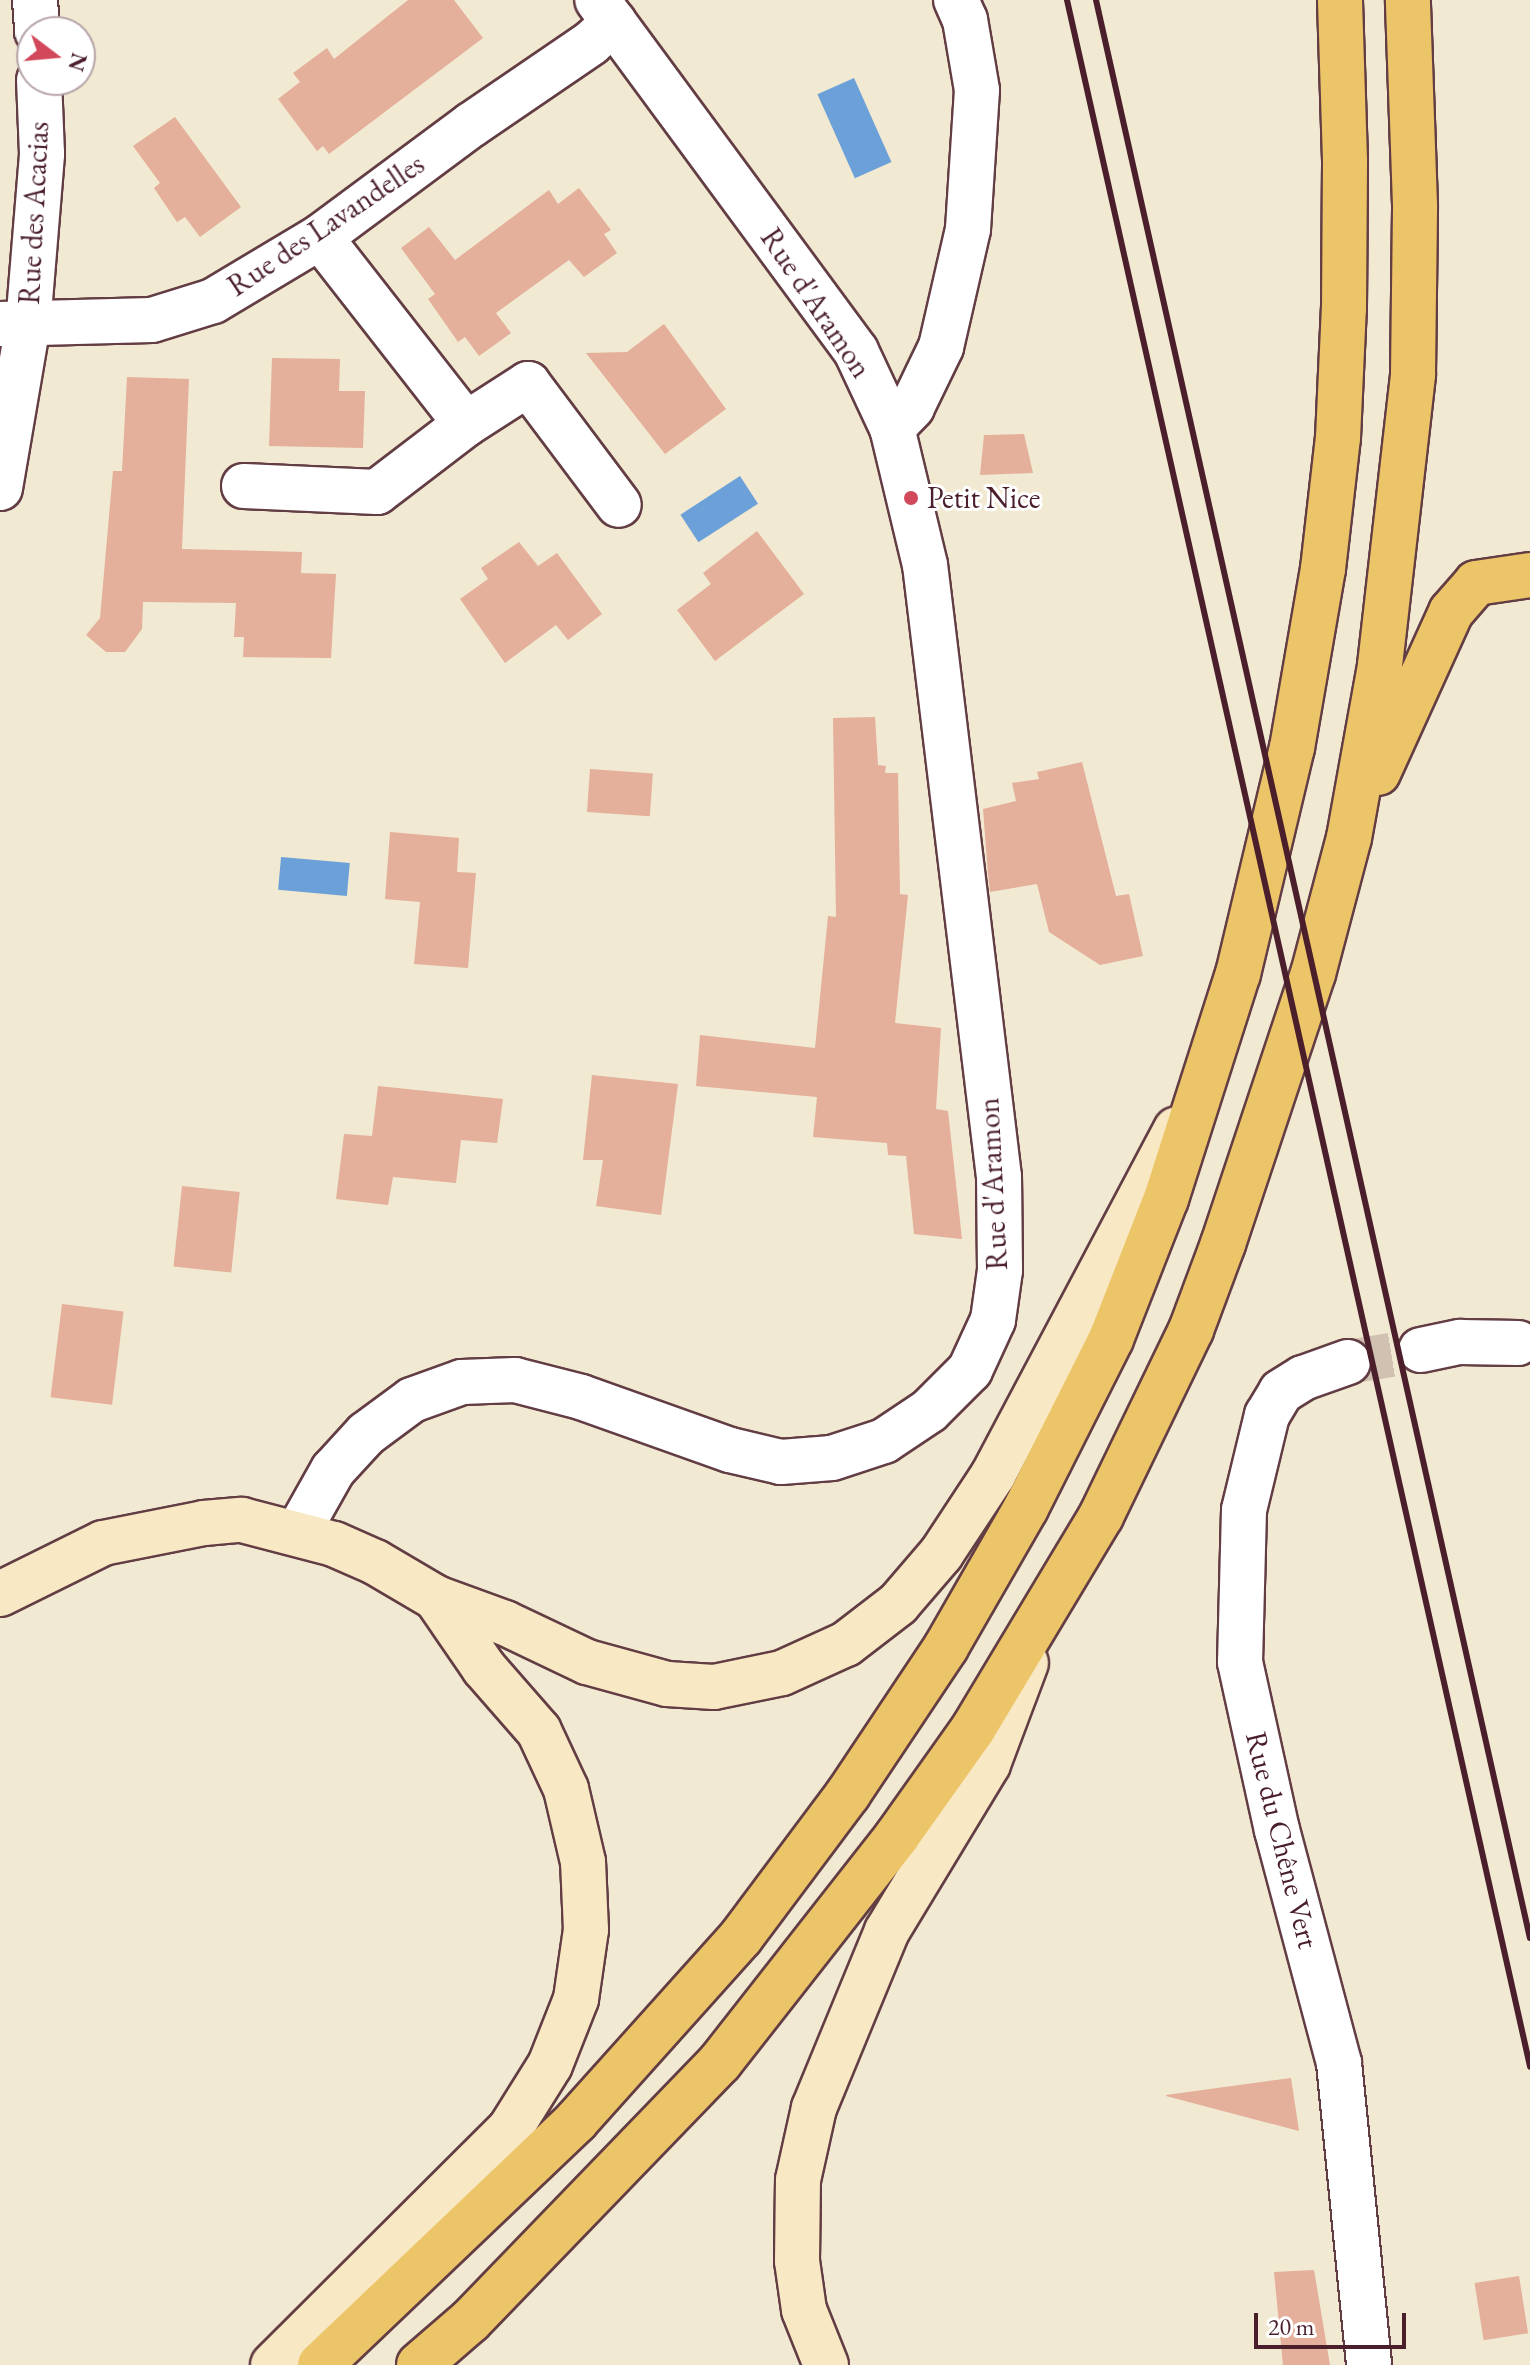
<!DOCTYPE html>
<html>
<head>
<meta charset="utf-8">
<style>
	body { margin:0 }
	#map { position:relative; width:1530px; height:2365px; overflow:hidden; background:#f1e9d1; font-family:"EB Garamond",serif }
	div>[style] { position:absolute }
	.water>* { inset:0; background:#6ca0d8; transform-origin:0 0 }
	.building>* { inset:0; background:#e4af9b; transform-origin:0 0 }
	.minor-tunnel>* { height:44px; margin-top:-22px; transform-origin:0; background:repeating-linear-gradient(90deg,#d0c1b0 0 44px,transparent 0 66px) }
	.roads { filter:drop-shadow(2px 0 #633d44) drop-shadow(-2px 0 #633d44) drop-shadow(0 2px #633d44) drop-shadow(0 -2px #633d44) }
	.minor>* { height:44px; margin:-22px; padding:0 22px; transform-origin:22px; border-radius:22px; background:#fff }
	.secondary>* { height:44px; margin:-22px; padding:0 22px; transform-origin:22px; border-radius:22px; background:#f8e8c3 }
	.primary>* { height:44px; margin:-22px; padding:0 22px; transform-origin:22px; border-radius:22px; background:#edc569 }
	.rail>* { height:6px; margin:-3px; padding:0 3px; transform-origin:3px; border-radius:3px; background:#4a1f2b }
	.dots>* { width:22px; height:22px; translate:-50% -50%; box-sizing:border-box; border:4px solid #fff; border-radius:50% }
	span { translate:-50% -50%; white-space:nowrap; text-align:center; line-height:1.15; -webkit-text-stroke:6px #fff; paint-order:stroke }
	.street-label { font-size:30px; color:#4a1f2b }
	.poi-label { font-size:30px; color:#4a1f2b }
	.left { translate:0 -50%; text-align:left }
	.north { position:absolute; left:16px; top:16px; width:80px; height:80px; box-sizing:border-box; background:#fff; border:2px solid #b7a5aa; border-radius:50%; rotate:106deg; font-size:22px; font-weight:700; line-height:32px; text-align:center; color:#4a1f2b }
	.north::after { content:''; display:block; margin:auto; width:28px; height:36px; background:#d1495b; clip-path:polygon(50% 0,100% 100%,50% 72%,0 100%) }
	.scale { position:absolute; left:1254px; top:2313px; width:152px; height:36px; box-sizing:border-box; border:4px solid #4a1f2b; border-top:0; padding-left:10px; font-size:24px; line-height:28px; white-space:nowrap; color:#4a1f2b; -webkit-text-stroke:6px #fff; paint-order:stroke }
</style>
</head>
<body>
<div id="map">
	<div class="water">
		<i style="left:854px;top:78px;width:92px;height:40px;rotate:66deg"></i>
		<i style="left:740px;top:476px;width:33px;height:71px;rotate:57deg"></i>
		<i style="left:281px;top:857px;width:69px;height:33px;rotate:5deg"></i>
	</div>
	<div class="building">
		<i style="clip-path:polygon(408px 0,454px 0,483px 38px,329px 154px,323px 146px,317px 151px,278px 99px,300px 82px,293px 73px,327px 48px,334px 59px)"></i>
		<i style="clip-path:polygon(175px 117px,241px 207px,200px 237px,185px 217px,177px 222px,154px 188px,160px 183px,133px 146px)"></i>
		<i style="clip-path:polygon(579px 188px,611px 230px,604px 234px,617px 253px,584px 277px,569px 260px,496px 313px,511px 333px,479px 356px,465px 337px,458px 342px,428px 299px,435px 294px,401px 248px,429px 227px,455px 260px,549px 190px,558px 204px)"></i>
		<i style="clip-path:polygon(664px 324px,726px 409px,665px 454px,586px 353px,627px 352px)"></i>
		<i style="clip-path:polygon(272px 358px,340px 359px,339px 391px,365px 391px,363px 448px,269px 446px)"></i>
		<i style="clip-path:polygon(127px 377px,189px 379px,182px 549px,302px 552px,301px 573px,336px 574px,331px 658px,243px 657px,244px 637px,234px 637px,236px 603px,143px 602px,142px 629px,125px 652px,106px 652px,86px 635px,100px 618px,113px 471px,122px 471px)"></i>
		<i style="clip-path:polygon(1024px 434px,1033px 473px,980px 475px,984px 435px)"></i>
		<i style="clip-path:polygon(757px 531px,804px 594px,715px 661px,677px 610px,711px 584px,703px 573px)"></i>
		<i style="clip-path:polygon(519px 542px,538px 566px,557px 553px,602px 614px,568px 640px,556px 625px,505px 663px,460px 599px,488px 579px,481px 568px)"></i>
		<i style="clip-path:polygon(875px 717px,878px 765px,886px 766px,885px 773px,898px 773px,900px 894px,908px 895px,895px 1023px,941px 1028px,936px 1109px,948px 1111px,962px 1239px,914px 1234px,906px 1156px,888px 1155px,887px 1143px,813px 1137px,817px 1097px,696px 1086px,700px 1035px,815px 1048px,828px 916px,836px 917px,833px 718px)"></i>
		<i style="clip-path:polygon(1082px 762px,1116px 896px,1129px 894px,1143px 956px,1100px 965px,1049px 932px,1037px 884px,990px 892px,988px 874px,983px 809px,1016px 801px,1012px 783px,1039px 779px,1037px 772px)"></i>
		<i style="left:590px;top:769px;width:63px;height:43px;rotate:4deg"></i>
		<i style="clip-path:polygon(390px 832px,459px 838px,457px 872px,476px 873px,468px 968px,414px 964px,420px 902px,385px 899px)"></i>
		<i style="clip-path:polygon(592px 1075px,678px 1084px,661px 1215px,596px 1206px,603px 1160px,583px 1160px)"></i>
		<i style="clip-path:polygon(378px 1086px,503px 1099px,497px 1143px,461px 1140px,456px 1183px,393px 1177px,388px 1205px,336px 1199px,344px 1134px,372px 1136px)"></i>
		<i style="left:182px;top:1186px;width:58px;height:81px;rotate:6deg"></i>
		<i style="left:62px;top:1304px;width:62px;height:94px;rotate:7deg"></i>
		<i style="clip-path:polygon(1291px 2078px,1299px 2131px,1166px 2096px,1166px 2095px)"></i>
		<i style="clip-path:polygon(1314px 2270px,1330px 2365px,1283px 2365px,1274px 2272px)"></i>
		<i style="left:1519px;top:2276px;width:58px;height:45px;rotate:81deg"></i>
	</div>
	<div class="minor-tunnel">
		<i style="left:1348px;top:1362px;width:74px;rotate:-9.3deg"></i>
	</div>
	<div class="roads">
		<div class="minor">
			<i style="left:35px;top:0;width:32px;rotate:86deg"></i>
			<i style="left:0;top:324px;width:152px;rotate:-1.5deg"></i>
			<i style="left:152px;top:320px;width:64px;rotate:-17.3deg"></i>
			<i style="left:213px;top:301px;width:125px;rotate:-30.9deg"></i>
			<i style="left:320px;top:237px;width:188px;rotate:-36.6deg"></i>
			<i style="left:471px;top:125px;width:145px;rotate:-34.3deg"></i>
			<i style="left:591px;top:43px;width:31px;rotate:-42deg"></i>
			<i style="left:466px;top:424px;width:74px;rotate:-32.8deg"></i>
			<i style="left:528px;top:384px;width:151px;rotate:53.1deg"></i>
			<i style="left:892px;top:428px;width:29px;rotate:-46deg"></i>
			<i style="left:912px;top:407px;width:67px;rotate:-64.2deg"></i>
			<i style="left:941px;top:347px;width:121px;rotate:-77.1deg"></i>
			<i style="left:968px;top:229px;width:139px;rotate:-86.3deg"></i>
			<i style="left:977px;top:90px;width:71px;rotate:-99.7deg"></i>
			<i style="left:965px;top:20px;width:22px;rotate:-114deg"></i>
			<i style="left:244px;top:486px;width:133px;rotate:2.6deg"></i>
			<i style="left:377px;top:492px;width:112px;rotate:-37.4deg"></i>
			<i style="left:466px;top:424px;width:237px;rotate:-128deg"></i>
			<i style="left:0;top:488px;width:165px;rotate:-80.3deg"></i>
			<i style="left:28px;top:325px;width:172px;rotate:-85.3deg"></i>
			<i style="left:42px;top:154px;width:74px;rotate:-92.3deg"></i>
			<i style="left:1421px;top:1350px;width:40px;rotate:-12deg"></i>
			<i style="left:1460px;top:1342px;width:58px;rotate:1deg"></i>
			<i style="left:1348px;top:1362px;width:48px;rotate:160.4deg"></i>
			<i style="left:1303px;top:1378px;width:26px;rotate:148deg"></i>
			<i style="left:1281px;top:1392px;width:27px;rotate:121deg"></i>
			<i style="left:1267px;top:1415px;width:98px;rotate:103.6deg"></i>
			<i style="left:1244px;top:1510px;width:152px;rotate:91.5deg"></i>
			<i style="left:1240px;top:1662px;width:172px;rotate:77.6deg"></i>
			<i style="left:1277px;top:1830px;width:241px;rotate:75.1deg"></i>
			<i style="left:1339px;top:2063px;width:303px;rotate:84.3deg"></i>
			<i style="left:298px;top:1532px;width:71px;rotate:-60.6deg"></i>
			<i style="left:333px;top:1470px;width:49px;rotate:-47.5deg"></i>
			<i style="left:366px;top:1434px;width:57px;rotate:-36.5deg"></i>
			<i style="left:412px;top:1400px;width:53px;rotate:-19.8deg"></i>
			<i style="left:462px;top:1382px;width:53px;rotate:-2.2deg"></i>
			<i style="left:515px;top:1380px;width:68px;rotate:14.4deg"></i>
			<i style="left:581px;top:1397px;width:158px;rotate:19.6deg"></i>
			<i style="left:730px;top:1450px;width:52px;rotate:13.2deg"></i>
			<i style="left:781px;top:1462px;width:51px;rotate:-4.5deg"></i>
			<i style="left:832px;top:1458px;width:55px;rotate:-18.1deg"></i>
			<i style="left:884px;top:1441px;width:54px;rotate:-33.7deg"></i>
			<i style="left:929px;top:1411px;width:58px;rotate:-45deg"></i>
			<i style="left:970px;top:1370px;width:55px;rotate:-65.3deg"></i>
			<i style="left:993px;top:1320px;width:50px;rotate:-82deg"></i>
			<i style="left:1000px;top:1270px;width:93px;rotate:-90.6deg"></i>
			<i style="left:999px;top:1177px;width:616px;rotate:-96.89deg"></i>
			<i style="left:925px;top:565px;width:141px;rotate:-103.5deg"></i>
			<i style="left:892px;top:428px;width:85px;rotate:-115.1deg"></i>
			<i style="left:856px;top:351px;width:436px;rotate:-126.4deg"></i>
		</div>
		<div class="secondary">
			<i style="left:0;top:1594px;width:115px;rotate:-26.3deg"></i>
			<i style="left:103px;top:1543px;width:103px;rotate:-11.2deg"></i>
			<i style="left:204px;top:1523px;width:38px;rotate:-5deg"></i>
			<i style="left:242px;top:1520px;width:95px;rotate:14.6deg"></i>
			<i style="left:334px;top:1544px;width:45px;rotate:23.7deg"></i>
			<i style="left:375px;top:1562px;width:71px;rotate:30.5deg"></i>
			<i style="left:436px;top:1598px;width:73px;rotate:19.9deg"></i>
			<i style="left:505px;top:1623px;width:91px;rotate:25.4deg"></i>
			<i style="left:587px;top:1662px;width:83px;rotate:15.4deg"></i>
			<i style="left:667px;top:1684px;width:47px;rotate:3.7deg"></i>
			<i style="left:714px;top:1687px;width:69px;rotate:-11.6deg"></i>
			<i style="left:782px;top:1673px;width:70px;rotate:-24.4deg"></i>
			<i style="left:846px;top:1644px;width:66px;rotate:-37.6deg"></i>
			<i style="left:898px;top:1604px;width:66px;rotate:-49.3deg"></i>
			<i style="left:941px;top:1554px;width:95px;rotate:-56.6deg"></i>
			<i style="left:993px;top:1475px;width:391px;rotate:-62.1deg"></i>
			<i style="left:273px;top:2365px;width:334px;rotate:-44.9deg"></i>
			<i style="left:510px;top:2129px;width:75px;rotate:-58deg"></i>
			<i style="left:550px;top:2065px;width:71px;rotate:-68.5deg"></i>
			<i style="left:576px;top:1999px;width:70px;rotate:-81.8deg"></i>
			<i style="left:586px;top:1930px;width:68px;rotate:-92.5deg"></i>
			<i style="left:583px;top:1862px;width:75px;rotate:-103.1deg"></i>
			<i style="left:566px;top:1789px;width:64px;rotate:-115deg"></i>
			<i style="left:539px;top:1731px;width:84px;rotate:-131.1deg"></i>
			<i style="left:484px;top:1668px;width:85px;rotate:-124.4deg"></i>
			<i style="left:826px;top:2365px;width:59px;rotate:-111.8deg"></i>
			<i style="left:804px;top:2310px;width:49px;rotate:-98.1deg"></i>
			<i style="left:797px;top:2261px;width:81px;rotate:-89.3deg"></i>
			<i style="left:798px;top:2180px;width:74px;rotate:-77.5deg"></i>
			<i style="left:814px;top:2108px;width:191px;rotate:-67.6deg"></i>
			<i style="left:887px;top:1931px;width:195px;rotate:-58.8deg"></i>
			<i style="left:988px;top:1764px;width:108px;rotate:-69.4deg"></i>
		</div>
		<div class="primary">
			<i style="left:1378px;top:773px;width:177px;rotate:-65.6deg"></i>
			<i style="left:1451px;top:612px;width:38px;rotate:-49deg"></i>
			<i style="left:1476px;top:583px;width:55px;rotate:-8.4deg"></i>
			<i style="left:320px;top:2365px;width:354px;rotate:-43.6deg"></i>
			<i style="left:576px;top:2121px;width:247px;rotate:-48.1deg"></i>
			<i style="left:741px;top:1937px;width:179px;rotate:-53.2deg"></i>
			<i style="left:848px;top:1794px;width:177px;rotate:-56.3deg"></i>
			<i style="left:946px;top:1647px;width:160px;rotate:-60.1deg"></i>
			<i style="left:1026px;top:1508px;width:189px;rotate:-63.3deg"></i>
			<i style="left:1111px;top:1339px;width:150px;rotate:-68.6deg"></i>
			<i style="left:1166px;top:1199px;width:236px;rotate:-72.3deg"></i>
			<i style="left:1238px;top:974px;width:232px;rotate:-76.6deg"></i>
			<i style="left:1292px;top:748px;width:182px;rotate:-80.2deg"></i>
			<i style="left:1323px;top:569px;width:132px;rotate:-83.5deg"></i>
			<i style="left:1338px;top:438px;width:130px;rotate:-87.4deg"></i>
			<i style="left:1344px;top:308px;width:148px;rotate:-89.6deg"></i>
			<i style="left:1345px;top:160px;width:160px;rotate:-91.8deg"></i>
			<i style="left:419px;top:2365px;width:67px;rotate:-40.8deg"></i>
			<i style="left:470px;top:2321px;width:360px;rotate:-46deg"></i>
			<i style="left:720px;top:2062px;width:287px;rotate:-51.9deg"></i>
			<i style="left:897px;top:1836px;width:131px;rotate:-54.6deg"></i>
			<i style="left:973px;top:1729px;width:249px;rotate:-59deg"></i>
			<i style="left:1101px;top:1516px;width:207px;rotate:-64.2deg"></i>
			<i style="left:1191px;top:1330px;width:92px;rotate:-69.6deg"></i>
			<i style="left:1223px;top:1244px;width:285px;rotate:-71.6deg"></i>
			<i style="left:1313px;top:974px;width:141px;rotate:-75.2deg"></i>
			<i style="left:1349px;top:838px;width:176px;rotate:-79.8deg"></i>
			<i style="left:1380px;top:665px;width:293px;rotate:-83.5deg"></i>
			<i style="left:1413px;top:374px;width:169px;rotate:-89.3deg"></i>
			<i style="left:1415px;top:205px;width:205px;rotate:-92deg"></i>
		</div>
	</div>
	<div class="rail">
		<i style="left:1067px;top:0;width:2118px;rotate:77.37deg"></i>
		<i style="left:1096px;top:0;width:1986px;rotate:77.38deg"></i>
	</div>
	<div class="dots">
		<i style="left:911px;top:498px;background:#d1495b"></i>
	</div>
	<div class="street-label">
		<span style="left:34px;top:213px;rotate:-87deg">Rue des Acacias</span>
		<span style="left:326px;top:225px;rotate:-34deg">Rue des Lavandelles</span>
		<span style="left:816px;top:303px;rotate:56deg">Rue d'Aramon</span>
		<span style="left:993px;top:1184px;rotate:-93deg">Rue d'Aramon</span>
		<span style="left:1282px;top:1840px;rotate:76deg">Rue du Chêne Vert</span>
	</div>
	<div class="poi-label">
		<span class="left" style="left:927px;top:498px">Petit Nice</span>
	</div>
	<div class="north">N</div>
	<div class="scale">20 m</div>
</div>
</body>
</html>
